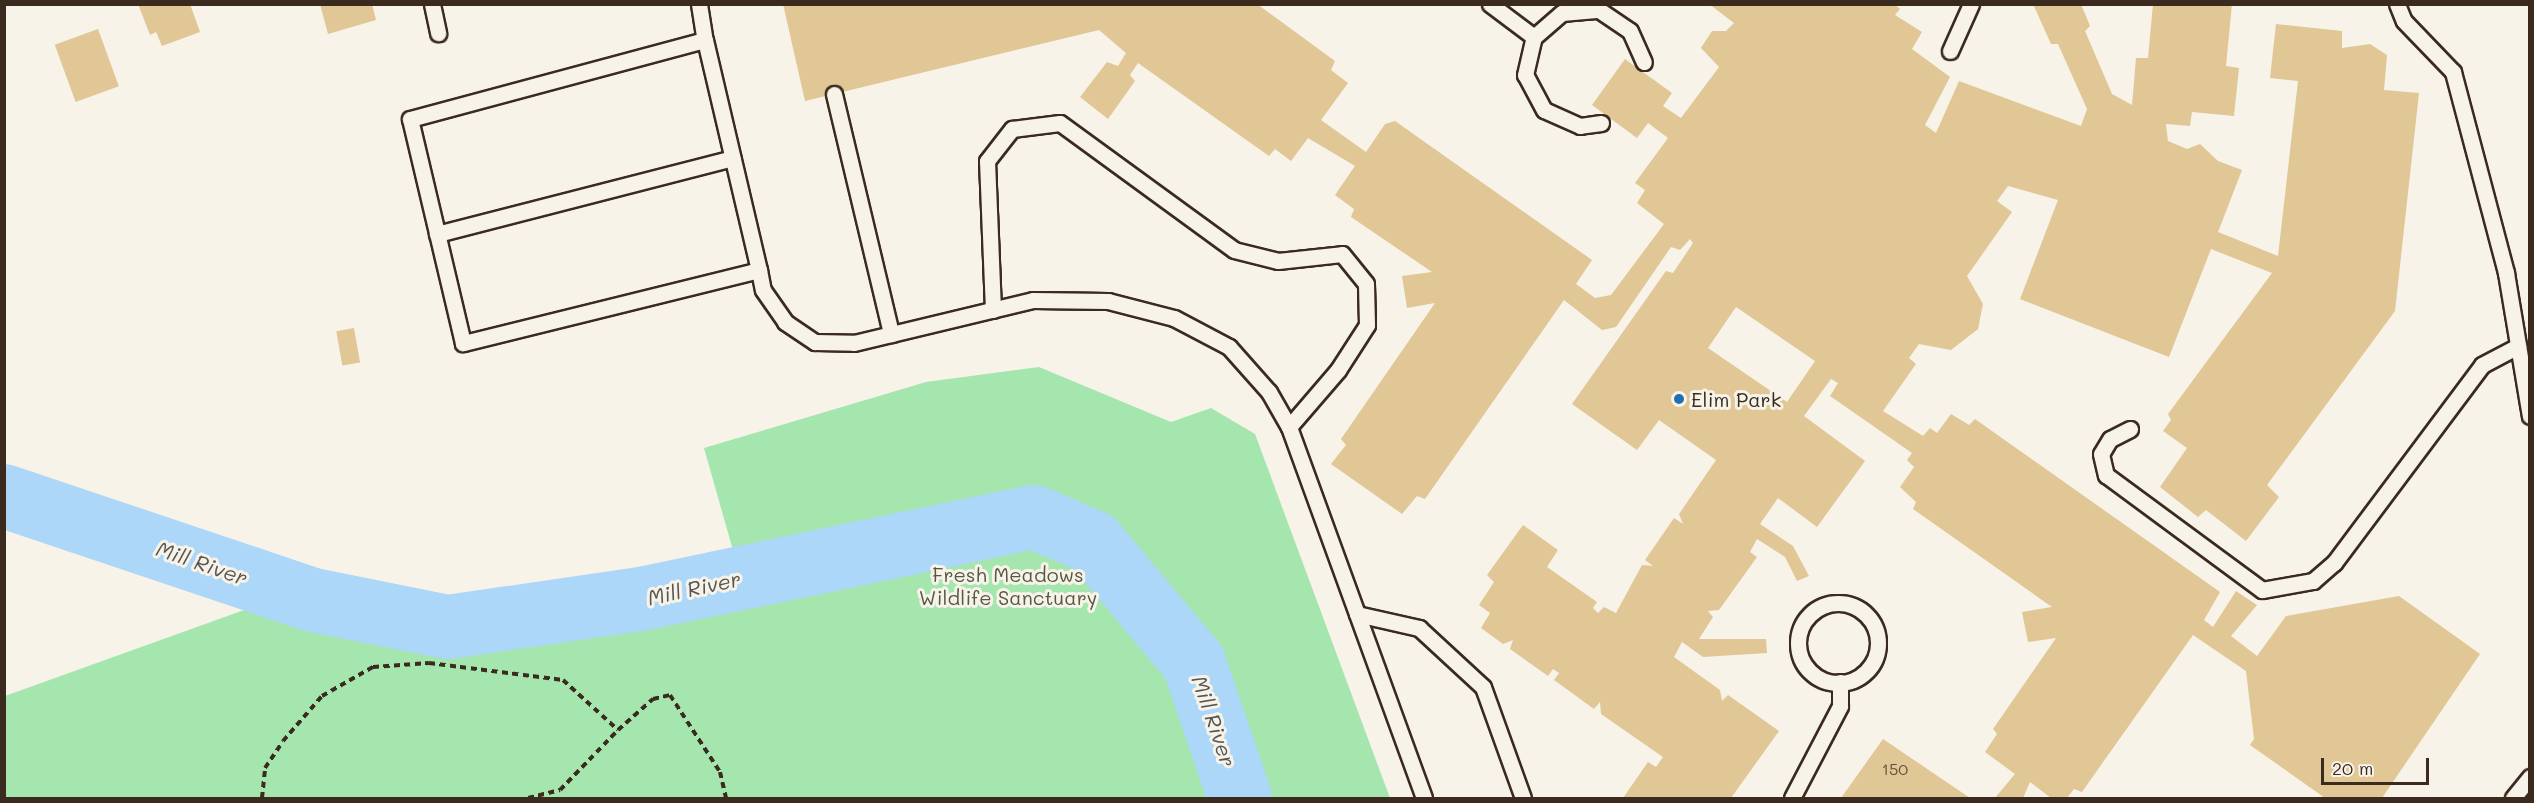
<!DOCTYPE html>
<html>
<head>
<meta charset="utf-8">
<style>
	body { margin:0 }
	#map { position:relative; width:2534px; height:803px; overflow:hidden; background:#f7f3e8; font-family:Mali,sans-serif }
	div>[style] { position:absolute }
	.green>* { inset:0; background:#a5e5ae }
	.river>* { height:64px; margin:-32px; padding:0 32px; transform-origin:32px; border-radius:32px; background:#acd7f8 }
	.building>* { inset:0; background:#e1c696; transform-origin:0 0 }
	.path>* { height:4px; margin-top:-2px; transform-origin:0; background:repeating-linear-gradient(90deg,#3b2a1e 0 6px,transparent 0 10.5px) }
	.roads { filter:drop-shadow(2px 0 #3b2a1e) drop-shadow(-2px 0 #3b2a1e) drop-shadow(0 2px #3b2a1e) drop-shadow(0 -2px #3b2a1e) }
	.service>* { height:15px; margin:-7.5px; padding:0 7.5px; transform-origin:7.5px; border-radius:7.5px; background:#f7f3e8 }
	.service>.ring { margin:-7.5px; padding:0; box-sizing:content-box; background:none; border:15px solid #f7f3e8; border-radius:50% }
	.dots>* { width:16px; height:16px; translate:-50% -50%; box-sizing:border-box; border:3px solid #f7f3e8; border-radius:50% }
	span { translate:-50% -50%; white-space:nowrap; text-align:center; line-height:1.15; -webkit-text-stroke:6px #f7f3e8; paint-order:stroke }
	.number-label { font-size:16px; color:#64513c }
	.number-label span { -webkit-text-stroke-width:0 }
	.poi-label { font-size:20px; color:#3b2a1e }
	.left { translate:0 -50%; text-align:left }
	.park-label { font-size:20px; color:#565942 }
	.water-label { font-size:21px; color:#575554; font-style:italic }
	.frame { position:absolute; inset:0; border:6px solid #3b2a1e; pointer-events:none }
	.scale { position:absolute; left:2321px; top:758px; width:108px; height:27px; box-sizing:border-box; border:3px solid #3b2a1e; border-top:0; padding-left:8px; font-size:18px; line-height:21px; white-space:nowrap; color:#3b2a1e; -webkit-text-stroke:4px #f7f3e8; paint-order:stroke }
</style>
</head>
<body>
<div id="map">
	<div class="green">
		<i style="clip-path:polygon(1039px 367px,1171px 422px,1211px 408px,1255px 434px,1390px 798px,5px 798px,5px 696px,269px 601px,337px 588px,523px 605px,738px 568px,704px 448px,926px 382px)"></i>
	</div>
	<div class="river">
		<i style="left:4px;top:496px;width:326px;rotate:18.6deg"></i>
		<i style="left:313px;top:600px;width:138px;rotate:11.3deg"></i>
		<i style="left:448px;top:627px;width:195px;rotate:-8.3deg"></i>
		<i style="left:641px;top:599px;width:401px;rotate:-11.8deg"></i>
		<i style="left:1034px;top:517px;width:64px;rotate:23deg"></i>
		<i style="left:1093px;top:542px;width:158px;rotate:50.1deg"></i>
		<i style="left:1194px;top:663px;width:143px;rotate:71.2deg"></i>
	</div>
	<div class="building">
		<i style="clip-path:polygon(138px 4px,190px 4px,200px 32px,162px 46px,156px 32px,150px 35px)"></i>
		<i style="clip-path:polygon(320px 4px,372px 4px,376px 20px,328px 34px)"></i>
		<i style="clip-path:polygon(evenodd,783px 4px,1257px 4px,1335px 61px,1331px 70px,1348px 83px,1321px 120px,1366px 152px,1385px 124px,1395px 121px,1592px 260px,1576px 284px,1595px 298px,1611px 295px,1664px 224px,1637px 203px,1645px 190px,1635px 183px,1668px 138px,1648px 123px,1637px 138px,1592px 105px,1625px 59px,1672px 93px,1663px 106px,1681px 118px,1719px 67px,1701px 48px,1712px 31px,1726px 31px,1734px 23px,1709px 4px,1894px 4px,1900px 9px,1895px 15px,1922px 32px,1912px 49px,1950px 77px,1925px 125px,1936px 133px,1959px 81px,2081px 126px,2087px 109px,2058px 44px,2051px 44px,2033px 4px,2081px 4px,2090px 26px,2085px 31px,2112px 94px,2132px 105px,2136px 58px,2148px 58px,2153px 4px,2232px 4px,2226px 66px,2239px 68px,2234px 116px,2192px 112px,2190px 126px,2166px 124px,2168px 141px,2187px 149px,2200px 144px,2218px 161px,2242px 170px,2218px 232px,2278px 256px,2298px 81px,2270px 78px,2276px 24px,2342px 31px,2342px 48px,2370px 44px,2387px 55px,2384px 90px,2419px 93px,2395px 311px,2267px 485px,2279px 497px,2246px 541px,2206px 510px,2198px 517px,2160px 487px,2187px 448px,2163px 431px,2171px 420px,2168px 414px,2272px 273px,2211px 249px,2169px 357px,2020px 299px,2058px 200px,2008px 186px,1997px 201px,2012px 212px,1967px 276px,1983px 304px,1978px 329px,1951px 350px,1919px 344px,1909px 358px,1916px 364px,1883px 411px,1923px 436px,1930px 428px,1937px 433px,1951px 414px,1969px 425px,1975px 419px,2220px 592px,2204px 620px,2213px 627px,2236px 591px,2257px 605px,2231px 636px,2257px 656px,2286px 616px,2399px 596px,2480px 654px,2382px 798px,2325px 798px,2250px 745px,2254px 739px,2246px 671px,2193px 635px,2082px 792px,2074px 789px,2067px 798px,2051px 798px,2030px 782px,2023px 798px,1995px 798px,2015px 774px,1985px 752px,1997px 734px,1993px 729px,2056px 638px,2028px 642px,2022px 612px,2052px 607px,1913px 509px,1916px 502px,1900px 487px,1914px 467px,1907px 460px,1912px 453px,1830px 396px,1838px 383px,1831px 379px,1804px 416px,1865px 461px,1817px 527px,1778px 498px,1760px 524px,1793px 546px,1809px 576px,1797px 581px,1785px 557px,1757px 539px,1750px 552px,1757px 557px,1719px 610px,1708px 611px,1713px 617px,1699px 639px,1766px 639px,1767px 653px,1703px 657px,1682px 642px,1674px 657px,1720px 690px,1722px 701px,1728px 695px,1779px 731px,1731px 798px,1623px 798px,1648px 762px,1656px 767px,1663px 757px,1601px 714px,1600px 702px,1594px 709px,1554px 680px,1559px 673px,1553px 669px,1548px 676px,1510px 649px,1513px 640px,1503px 644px,1481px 628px,1490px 613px,1479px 605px,1494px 582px,1487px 575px,1523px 525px,1558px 550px,1547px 567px,1597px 602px,1593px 608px,1598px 613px,1604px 607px,1616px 613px,1642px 565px,1653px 566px,1645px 560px,1674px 518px,1683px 524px,1679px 514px,1716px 460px,1659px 420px,1637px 450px,1572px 404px,1666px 271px,1673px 273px,1693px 243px,1690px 239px,1680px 250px,1671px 247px,1616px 327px,1602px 330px,1564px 300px,1425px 499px,1417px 496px,1402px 514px,1331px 464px,1346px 445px,1341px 439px,1435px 303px,1407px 308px,1402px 276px,1432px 272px,1351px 217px,1354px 209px,1335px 195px,1355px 166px,1308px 138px,1291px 161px,1275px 149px,1269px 156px,1138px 63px,1130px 75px,1135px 81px,1108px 119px,1080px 97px,1107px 62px,1118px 66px,1126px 53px,1099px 30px,805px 101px,783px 4px,1736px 307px,1815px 361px,1787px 402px,1708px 348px,1736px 307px)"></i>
		<i style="left:98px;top:29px;width:61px;height:46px;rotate:70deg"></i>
		<i style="left:354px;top:328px;width:35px;height:18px;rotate:80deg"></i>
		<i style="clip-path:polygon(1883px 739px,1970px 798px,1841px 798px)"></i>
	</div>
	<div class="path">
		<i style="left:262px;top:798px;width:30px;rotate:-84deg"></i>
		<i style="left:265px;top:768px;width:32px;rotate:-56deg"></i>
		<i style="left:283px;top:741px;width:60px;rotate:-49.1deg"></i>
		<i style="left:322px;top:696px;width:59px;rotate:-29.6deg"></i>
		<i style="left:373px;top:667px;width:56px;rotate:-4.1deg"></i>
		<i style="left:429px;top:663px;width:135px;rotate:7.2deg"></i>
		<i style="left:563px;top:680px;width:74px;rotate:42.3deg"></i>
		<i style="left:528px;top:798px;width:33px;rotate:-14deg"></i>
		<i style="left:560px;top:790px;width:83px;rotate:-46deg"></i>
		<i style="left:618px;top:730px;width:47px;rotate:-41.5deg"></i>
		<i style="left:653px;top:699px;width:17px;rotate:-13deg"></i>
		<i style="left:670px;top:695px;width:92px;rotate:57deg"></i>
		<i style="left:720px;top:772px;width:27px;rotate:77deg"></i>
	</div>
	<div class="roads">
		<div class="service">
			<i style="left:432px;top:4px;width:30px;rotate:78deg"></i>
			<i style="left:699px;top:4px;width:36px;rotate:81deg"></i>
			<i style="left:1490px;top:4px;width:55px;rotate:36.9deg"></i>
			<i style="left:2397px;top:4px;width:18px;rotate:68deg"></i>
			<i style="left:2404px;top:21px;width:71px;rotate:46.1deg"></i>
			<i style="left:2453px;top:72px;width:208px;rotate:75.2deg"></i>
			<i style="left:2506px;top:273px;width:145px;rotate:80.5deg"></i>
			<i style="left:1950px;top:51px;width:51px;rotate:-65.9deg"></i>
			<i style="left:834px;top:94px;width:247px;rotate:76.6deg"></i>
			<i style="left:1601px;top:123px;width:21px;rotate:172deg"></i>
			<i style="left:1580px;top:126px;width:39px;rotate:-156deg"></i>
			<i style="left:1544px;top:110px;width:40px;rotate:-118deg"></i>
			<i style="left:1525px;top:75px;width:39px;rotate:-77deg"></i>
			<i style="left:1534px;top:37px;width:37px;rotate:-41deg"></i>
			<i style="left:1562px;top:13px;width:37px;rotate:-5deg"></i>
			<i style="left:1599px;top:10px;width:37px;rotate:34deg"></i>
			<i style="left:1630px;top:31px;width:34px;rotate:66deg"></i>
			<i style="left:437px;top:234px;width:305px;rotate:-14.4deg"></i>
			<i style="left:759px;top:270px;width:305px;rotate:166.1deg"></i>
			<i style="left:463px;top:343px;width:230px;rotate:-103.3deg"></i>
			<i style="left:410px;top:119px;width:305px;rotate:-15deg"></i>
			<i style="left:705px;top:40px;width:236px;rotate:76.8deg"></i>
			<i style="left:759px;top:270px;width:20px;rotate:79deg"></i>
			<i style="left:763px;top:290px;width:39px;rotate:55deg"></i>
			<i style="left:785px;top:322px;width:36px;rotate:34deg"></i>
			<i style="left:815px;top:342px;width:39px;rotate:1deg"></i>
			<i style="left:854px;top:343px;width:184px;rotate:-13.5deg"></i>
			<i style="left:1033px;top:300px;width:75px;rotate:0.8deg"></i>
			<i style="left:1108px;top:301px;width:68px;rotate:14.4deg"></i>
			<i style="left:1174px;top:318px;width:62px;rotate:27.8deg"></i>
			<i style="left:1229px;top:347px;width:60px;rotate:48.4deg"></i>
			<i style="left:1269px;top:392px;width:40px;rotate:60.3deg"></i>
			<i style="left:1289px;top:427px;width:395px;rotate:70deg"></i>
			<i style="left:993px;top:310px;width:149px;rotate:-92.3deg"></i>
			<i style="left:987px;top:161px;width:41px;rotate:-52deg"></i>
			<i style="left:1012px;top:129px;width:48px;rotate:-7.1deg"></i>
			<i style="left:1060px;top:123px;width:215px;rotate:36.1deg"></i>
			<i style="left:1234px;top:250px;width:45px;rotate:14deg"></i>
			<i style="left:1278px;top:261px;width:64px;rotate:-6.2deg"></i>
			<i style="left:1342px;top:254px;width:38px;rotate:51deg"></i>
			<i style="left:1366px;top:284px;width:41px;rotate:88.6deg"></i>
			<i style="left:1367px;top:325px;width:54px;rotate:122.8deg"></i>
			<i style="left:1338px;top:370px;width:75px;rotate:130.7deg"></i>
			<i style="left:2130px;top:429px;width:22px;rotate:153deg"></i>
			<i style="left:2110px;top:439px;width:17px;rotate:121deg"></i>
			<i style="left:2101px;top:454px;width:22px;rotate:77deg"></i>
			<i style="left:2106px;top:475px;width:194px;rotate:36.4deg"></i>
			<i style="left:2262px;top:590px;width:52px;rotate:-10deg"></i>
			<i style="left:2313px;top:581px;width:28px;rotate:-41deg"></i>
			<i style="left:2334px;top:563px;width:247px;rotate:-53.2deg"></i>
			<i style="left:2482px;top:365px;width:41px;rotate:-27.8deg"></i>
			<i class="ring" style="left:1798px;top:603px;width:65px;height:65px"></i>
			<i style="left:1357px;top:614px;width:64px;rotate:12.7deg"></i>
			<i style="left:1419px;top:628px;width:87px;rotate:42.7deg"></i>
			<i style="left:1483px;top:687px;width:118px;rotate:70.2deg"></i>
			<i style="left:1792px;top:798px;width:104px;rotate:-62.4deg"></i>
			<i style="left:1840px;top:706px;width:24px;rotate:-90deg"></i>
			<i style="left:2513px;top:798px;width:27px;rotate:-51deg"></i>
		</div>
	</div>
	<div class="dots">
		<i style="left:1679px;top:399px;background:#1f6fb2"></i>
	</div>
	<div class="number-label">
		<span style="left:1895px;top:769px">150</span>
	</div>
	<div class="poi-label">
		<span class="left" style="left:1691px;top:399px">Elim Park</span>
	</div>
	<div class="park-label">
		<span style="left:1008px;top:586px">Fresh Meadows<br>Wildlife Sanctuary</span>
	</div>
	<div class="water-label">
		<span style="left:202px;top:563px;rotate:19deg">Mill River</span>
		<span style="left:694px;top:588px;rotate:-12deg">Mill River</span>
		<span style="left:1214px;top:721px;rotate:71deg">Mill River</span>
	</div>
	<div class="frame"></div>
	<div class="scale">20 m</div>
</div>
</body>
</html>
